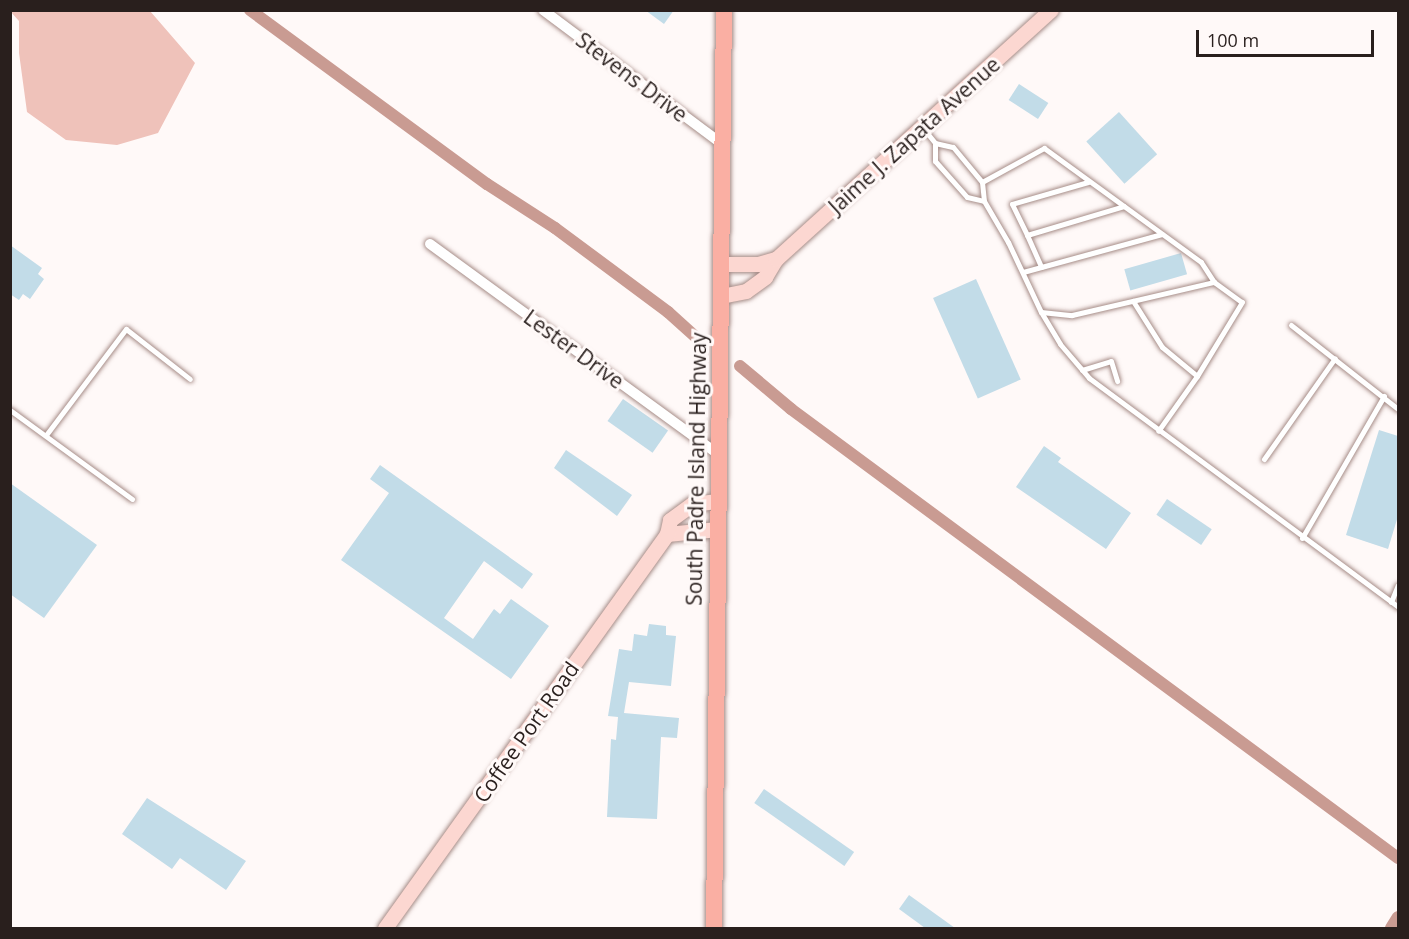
<!DOCTYPE html>
<html>
<head>
<meta charset="utf-8">
<style>
	body { margin:0 }
	#map { position:relative; width:1409px; height:939px; overflow:hidden; background:#fff9f8; font-family:"Open Sans",sans-serif }
	div>[style] { position:absolute }
	[style*='--x'] { left:calc(var(--x)*1px); top:calc(var(--y)*1px); width:calc(var(--w)*1px); rotate:calc(var(--a)*1deg) }
	.green>* { inset:0; background:#efc2ba }
	.canal>* { height:12px; margin:-6px; padding:0 6px; transform-origin:6px; border-radius:6px; background:#c99b92 }
	.building>* { inset:0; background:#c2dce8; transform-origin:0 0 }
	.roads { filter:drop-shadow(0 0 2px #a78d88) drop-shadow(0 0 2px #a78d88) }
	.lane>* { height:5px; margin:-2.5px; padding:0 2.5px; transform-origin:2.5px; border-radius:2.5px; background:#fff }
	.street>* { height:10px; margin:-5px; padding:0 5px; transform-origin:5px; border-radius:5px; background:#fff }
	.secondary>* { height:15px; margin:-7.5px; padding:0 7.5px; transform-origin:7.5px; border-radius:7.5px; background:#fcd7d1 }
	.primary>* { height:16px; margin:-8px; padding:0 8px; transform-origin:8px; border-radius:8px; background:#faafa3 }
	span { translate:-50% -50%; white-space:nowrap; text-align:center; line-height:1.15; -webkit-text-stroke:6px #fff9f8; paint-order:stroke }
	.street-label { font-size:21px; color:#291f1d }
	.frame { position:absolute; inset:0; border:12px solid #291f1d; pointer-events:none }
	.scale { position:absolute; left:1196px; top:30px; width:178px; height:27px; box-sizing:border-box; border:3px solid #291f1d; border-top:0; padding-left:8px; font-size:18px; line-height:21px; white-space:nowrap; color:#291f1d; -webkit-text-stroke:4px #fff9f8; paint-order:stroke }
</style>
</head>
<body>
<div id="map">
	<div class="green">
		<div style="clip-path:polygon(10px 11px,150px 11px,195px 63px,158px 133px,117px 145px,66px 140px,27px 112px,19px 53px,19px 21px)"></div>
	</div>
	<div class="canal">
		<div style="--x:250;--y:10;--w:294;--a:36.3"></div>
		<div style="--x:487;--y:184;--w:81;--a:32.9"></div>
		<div style="--x:555;--y:228;--w:141;--a:36.6"></div>
		<div style="--x:668;--y:312;--w:42;--a:42.1"></div>
		<div style="--x:740;--y:366;--w:67;--a:40.1"></div>
		<div style="--x:791;--y:409;--w:755;--a:36.49"></div>
		<div style="--x:1391;--y:928;--w:13;--a:-58"></div>
	</div>
	<div class="building">
		<div style="clip-path:polygon(645px 10px,674px 10px,664px 24px)"></div>
		<div style="left:1019px;top:84px;width:35px;height:19px;rotate:33deg"></div>
		<div style="left:1119px;top:112px;width:57px;height:44px;rotate:48deg"></div>
		<div style="clip-path:polygon(10px 245px,42px 268px,38px 274px,44px 279px,30px 299px,23px 294px,19px 300px,10px 294px)"></div>
		<div style="left:1181px;top:253px;width:22px;height:59px;rotate:74deg"></div>
		<div style="left:976px;top:279px;width:110px;height:47px;rotate:66deg"></div>
		<div style="left:623px;top:399px;width:55px;height:27px;rotate:35deg"></div>
		<div style="clip-path:polygon(1379px 430px,1398px 436px,1398px 516px,1388px 549px,1346px 535px)"></div>
		<div style="clip-path:polygon(1044px 446px,1061px 458px,1058px 462px,1131px 513px,1106px 549px,1016px 487px)"></div>
		<div style="clip-path:polygon(566px 450px,632px 495px,617px 516px,554px 468px)"></div>
		<div style="clip-path:polygon(380px 465px,533px 574px,522px 589px,484px 561px,444px 618px,473px 639px,494px 609px,500px 614px,511px 599px,549px 626px,511px 679px,341px 560px,389px 493px,370px 479px)"></div>
		<div style="clip-path:polygon(10px 483px,97px 545px,44px 618px,10px 594px)"></div>
		<div style="left:1167px;top:499px;width:54px;height:19px;rotate:34deg"></div>
		<div style="clip-path:polygon(649px 624px,666px 626px,666px 635px,676px 636px,671px 686px,629px 682px,624px 713px,679px 718px,677px 738px,661px 737px,657px 819px,607px 817px,611px 739px,616px 740px,618px 717px,608px 716px,619px 649px,632px 651px,634px 634px,647px 636px)"></div>
		<div style="left:764px;top:789px;width:110px;height:17px;rotate:35deg"></div>
		<div style="clip-path:polygon(147px 798px,246px 861px,226px 890px,180px 858px,172px 869px,122px 834px)"></div>
		<div style="clip-path:polygon(909px 895px,955px 928px,925px 928px,899px 909px)"></div>
	</div>
	<div class="roads">
		<div class="lane">
			<div style="--x:923;--y:128;--w:19;--a:51"></div>
			<div style="--x:935;--y:143;--w:18;--a:13"></div>
			<div style="--x:953;--y:147;--w:45;--a:50.4"></div>
			<div style="--x:982;--y:182;--w:19;--a:84"></div>
			<div style="--x:984;--y:201;--w:48;--a:59.7"></div>
			<div style="--x:1008;--y:242;--w:77;--a:64.8"></div>
			<div style="--x:1041;--y:312;--w:31;--a:6"></div>
			<div style="--x:1072;--y:315;--w:146;--a:-13.1"></div>
			<div style="--x:1214;--y:282;--w:34;--a:36"></div>
			<div style="--x:1242;--y:302;--w:87;--a:121.3"></div>
			<div style="--x:1197;--y:376;--w:67;--a:125.3"></div>
			<div style="--x:935;--y:143;--w:18;--a:90"></div>
			<div style="--x:935;--y:161;--w:48;--a:48.4"></div>
			<div style="--x:967;--y:197;--w:17;--a:13"></div>
			<div style="--x:982;--y:182;--w:71;--a:-28.7"></div>
			<div style="--x:1044;--y:148;--w:194;--a:36"></div>
			<div style="--x:1201;--y:262;--w:24;--a:57"></div>
			<div style="--x:1088;--y:182;--w:79;--a:163.9"></div>
			<div style="--x:1012;--y:204;--w:34;--a:64"></div>
			<div style="--x:1027;--y:235;--w:101;--a:-16.6"></div>
			<div style="--x:1027;--y:235;--w:35;--a:66"></div>
			<div style="--x:1023;--y:272;--w:144;--a:-15.3"></div>
			<div style="--x:1133;--y:301;--w:54;--a:57.8"></div>
			<div style="--x:1162;--y:347;--w:45;--a:39.6"></div>
			<div style="--x:1041;--y:312;--w:37;--a:59"></div>
			<div style="--x:1060;--y:344;--w:45;--a:49.5"></div>
			<div style="--x:1089;--y:378;--w:385;--a:36.5"></div>
			<div style="--x:1291;--y:325;--w:136;--a:38.1"></div>
			<div style="--x:1082;--y:370;--w:30;--a:-17"></div>
			<div style="--x:1111;--y:361;--w:21;--a:73"></div>
			<div style="--x:10;--y:410;--w:151;--a:36.1"></div>
			<div style="--x:46;--y:435;--w:133;--a:-53"></div>
			<div style="--x:126;--y:329;--w:81;--a:38"></div>
			<div style="--x:1264;--y:459;--w:123;--a:-54.9"></div>
			<div style="--x:1302;--y:538;--w:164;--a:-60"></div>
			<div style="--x:1391;--y:602;--w:18;--a:-68"></div>
		</div>
		<div class="street">
			<div style="--x:543;--y:10;--w:224;--a:36.8"></div>
			<div style="--x:430;--y:244;--w:358;--a:36.1"></div>
		</div>
		<div class="secondary">
			<div style="--x:721;--y:264;--w:37;--a:0"></div>
			<div style="--x:758;--y:264;--w:19;--a:-16"></div>
			<div style="--x:721;--y:296;--w:25;--a:-11"></div>
			<div style="--x:746;--y:291;--w:24;--a:-36"></div>
			<div style="--x:765;--y:277;--w:21;--a:-59"></div>
			<div style="--x:776;--y:259;--w:371;--a:-42.2"></div>
			<div style="--x:667;--y:534;--w:51;--a:-5.6"></div>
			<div style="--x:385;--y:928;--w:485;--a:-54.4"></div>
			<div style="--x:667;--y:534;--w:14;--a:-78"></div>
			<div style="--x:670;--y:520;--w:27;--a:-36"></div>
			<div style="--x:692;--y:504;--w:26;--a:-7"></div>
		</div>
		<div class="primary">
			<div style="--x:714;--y:928;--w:918;--a:-89.38"></div>
		</div>
	</div>
	<div class="street-label">
		<span style="left:632px;top:77px;rotate:37deg">Stevens Drive</span>
		<span style="left:914px;top:135px;rotate:-42deg">Jaime J. Zapata Avenue</span>
		<span style="left:574px;top:349px;rotate:36deg">Lester Drive</span>
		<span style="left:696px;top:469px;rotate:-89deg">South Padre Island Highway</span>
		<span style="left:526px;top:732px;rotate:-55deg">Coffee Port Road</span>
	</div>
	<div class="frame"></div>
	<div class="scale">100 m</div>
</div>
</body>
</html>
